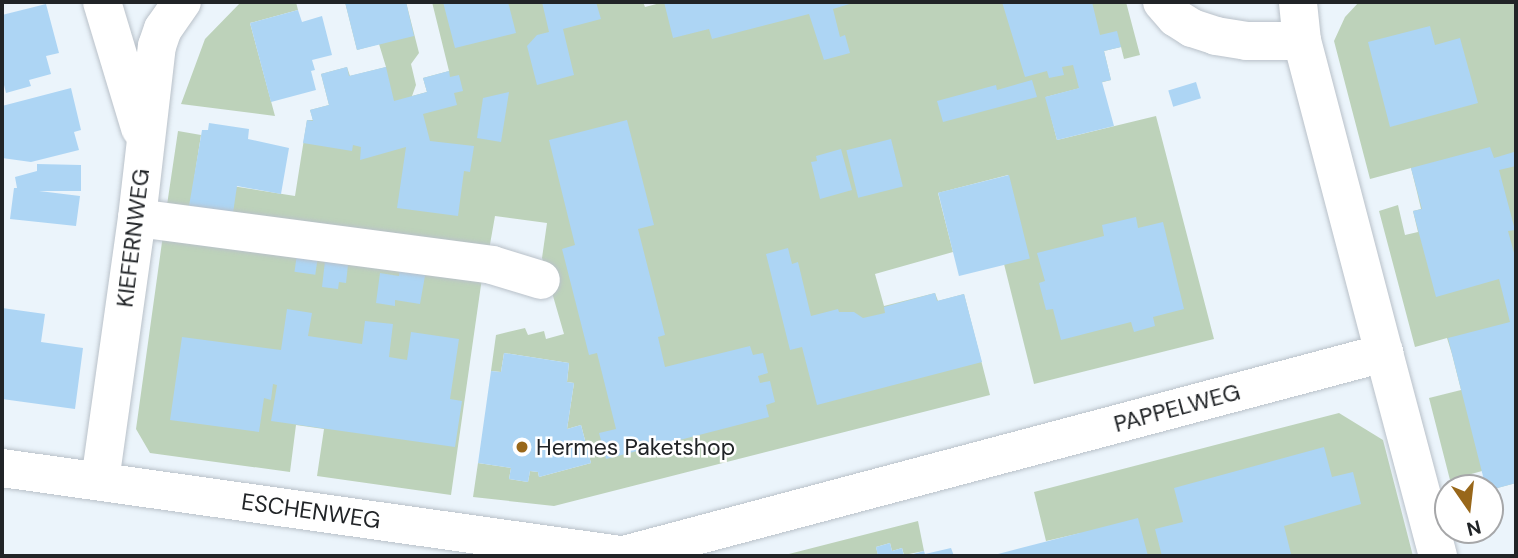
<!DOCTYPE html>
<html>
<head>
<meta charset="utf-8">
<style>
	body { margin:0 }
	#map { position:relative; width:1518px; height:558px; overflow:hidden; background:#ebf4fb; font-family:"DM Sans",sans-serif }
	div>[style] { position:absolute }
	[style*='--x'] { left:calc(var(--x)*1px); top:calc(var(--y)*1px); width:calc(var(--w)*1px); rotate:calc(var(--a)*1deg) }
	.green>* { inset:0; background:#bdd2ba }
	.building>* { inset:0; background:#add5f4; transform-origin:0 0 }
	.roads { filter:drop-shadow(0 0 2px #b9c1c9) drop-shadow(0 0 2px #b9c1c9) }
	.minor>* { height:38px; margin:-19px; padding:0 19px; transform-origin:19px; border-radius:19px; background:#fff }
	.dots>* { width:19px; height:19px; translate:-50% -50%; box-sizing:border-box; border:4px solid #fff; border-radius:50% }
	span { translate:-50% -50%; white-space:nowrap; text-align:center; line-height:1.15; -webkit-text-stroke:5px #fff; paint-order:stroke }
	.street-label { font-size:23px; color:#212427 }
	.poi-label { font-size:23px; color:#212427 }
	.left { translate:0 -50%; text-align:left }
	.frame { position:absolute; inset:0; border:4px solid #212427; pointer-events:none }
	.north { position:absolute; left:1434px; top:474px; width:70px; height:70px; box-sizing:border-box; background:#fff; border:2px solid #a6a7a9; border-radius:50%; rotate:166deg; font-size:19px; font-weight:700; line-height:28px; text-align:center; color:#212427 }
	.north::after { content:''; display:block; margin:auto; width:24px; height:32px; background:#98671a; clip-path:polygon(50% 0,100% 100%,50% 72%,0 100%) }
</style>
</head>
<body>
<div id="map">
	<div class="green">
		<div style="clip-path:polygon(241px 2px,296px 2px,298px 10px,250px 23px,275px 116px,181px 104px,205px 39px)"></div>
		<div style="clip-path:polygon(345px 2px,406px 2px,419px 53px,411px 64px,416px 85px,412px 96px,427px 92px,423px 78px,449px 71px,432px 2px,643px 2px,645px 7px,664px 2px,1126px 2px,1140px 55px,1124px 59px,1121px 47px,1104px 51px,1111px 80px,1046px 97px,1057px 140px,1156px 116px,1214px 339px,1034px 384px,1004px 264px,1008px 175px,938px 193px,953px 252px,875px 274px,884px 306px,935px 293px,938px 301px,964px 294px,990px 395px,554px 506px,473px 497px,478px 463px,511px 468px,509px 479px,528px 482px,530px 471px,538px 472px,539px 477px,591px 463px,581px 425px,567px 429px,574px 383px,567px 382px,569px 363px,504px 353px,501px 372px,491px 371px,496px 335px,525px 328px,528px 335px,544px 331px,546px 339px,564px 334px,542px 258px,547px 223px,495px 216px,489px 250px,167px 205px,178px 131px,201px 135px,194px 180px,295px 196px,307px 120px,313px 120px,310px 110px,329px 105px,321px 74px,347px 67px,350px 76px,386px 67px,379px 44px,357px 50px)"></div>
		<div style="clip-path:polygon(1359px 2px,1516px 2px,1516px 483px,1490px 490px,1482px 471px,1450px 480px,1429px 398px,1461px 390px,1452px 354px,1447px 338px,1415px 347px,1379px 211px,1398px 205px,1405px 235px,1418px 232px,1413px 211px,1421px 209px,1417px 192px,1411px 168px,1370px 179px,1334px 41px,1345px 17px)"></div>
		<div style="clip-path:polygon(163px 235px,482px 278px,451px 495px,317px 476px,324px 429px,296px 425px,290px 472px,150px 453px,136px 429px)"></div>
		<div style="clip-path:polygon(1339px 413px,1383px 440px,1413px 556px,1087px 556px,1081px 533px,1046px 541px,1034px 492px)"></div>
		<div style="clip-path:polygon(918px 521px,924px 551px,904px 555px,902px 548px,892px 551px,890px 543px,876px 547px,878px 555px,872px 556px,781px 556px)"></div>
	</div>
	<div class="building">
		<div style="clip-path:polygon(345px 2px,406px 2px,414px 36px,357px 50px)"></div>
		<div style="clip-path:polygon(443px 2px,508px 2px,516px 33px,455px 48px)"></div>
		<div style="clip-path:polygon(542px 2px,596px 2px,601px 19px,563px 29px,574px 75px,537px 85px,527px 46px,537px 35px,549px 32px)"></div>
		<div style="clip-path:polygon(664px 2px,856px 2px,833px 9px,840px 37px,845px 35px,850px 53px,824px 60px,809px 14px,712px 39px,709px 29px,673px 38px)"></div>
		<div style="clip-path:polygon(1002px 2px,1092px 2px,1100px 35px,1117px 31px,1121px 47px,1104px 51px,1111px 80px,1102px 82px,1114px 126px,1057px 140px,1045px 97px,1079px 88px,1073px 65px,1062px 67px,1064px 75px,1049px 78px,1047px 71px,1025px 77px)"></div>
		<div style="clip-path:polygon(46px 4px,59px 53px,46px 56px,51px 74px,29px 80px,31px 86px,6px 93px,2px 77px,2px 15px)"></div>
		<div style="clip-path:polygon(298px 10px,302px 22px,322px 16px,332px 55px,312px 60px,315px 70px,311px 71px,316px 90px,271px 102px,250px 23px)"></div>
		<div style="clip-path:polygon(1430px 26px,1435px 45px,1460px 38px,1478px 103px,1390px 127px,1368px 42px)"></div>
		<div style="clip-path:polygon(347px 67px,349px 76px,386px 67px,394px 101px,427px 92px,423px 78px,449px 71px,450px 77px,459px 75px,463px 91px,454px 93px,457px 105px,423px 114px,430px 141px,474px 146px,470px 172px,464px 171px,458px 216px,397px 208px,406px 147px,360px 160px,361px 147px,353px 145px,352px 151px,303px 143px,307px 120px,313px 121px,310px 110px,329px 105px,321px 74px)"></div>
		<div style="clip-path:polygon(1032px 80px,1037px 97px,943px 122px,937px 101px,996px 85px,997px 90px)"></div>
		<div style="left:1196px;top:82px;width:17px;height:29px;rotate:73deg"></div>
		<div style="clip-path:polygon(71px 88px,81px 130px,74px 132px,79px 150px,31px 162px,2px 158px,2px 106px)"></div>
		<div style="clip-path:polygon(509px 92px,501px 142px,477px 138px,483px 98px)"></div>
		<div style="clip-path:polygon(627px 120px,654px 225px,638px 229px,665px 335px,658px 337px,665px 367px,750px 346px,753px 355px,763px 353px,768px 373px,758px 376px,760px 383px,770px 381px,775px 402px,766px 405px,769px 417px,606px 459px,599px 433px,616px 429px,597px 353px,589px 355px,562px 249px,575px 245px,549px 140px)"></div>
		<div style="clip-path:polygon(209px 123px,249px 129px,248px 139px,289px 148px,281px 194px,237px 186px,233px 213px,189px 206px,202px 130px,208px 130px)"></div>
		<div style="left:891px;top:139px;width:49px;height:46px;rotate:76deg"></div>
		<div style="clip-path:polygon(1490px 147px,1494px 158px,1514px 152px,1516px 159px,1516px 166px,1499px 170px,1515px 230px,1508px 231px,1516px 260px,1516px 483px,1490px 490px,1486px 488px,1448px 338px,1510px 322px,1499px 279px,1436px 297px,1413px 211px,1422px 209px,1411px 168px)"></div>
		<div style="clip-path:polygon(841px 149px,852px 190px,820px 199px,811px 162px,817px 161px,816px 156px)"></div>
		<div style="clip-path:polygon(37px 164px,81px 165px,81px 191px,39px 191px,80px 196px,76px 226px,10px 219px,14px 188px,17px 188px,15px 177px,37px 171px)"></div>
		<div style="left:1009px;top:175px;width:86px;height:73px;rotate:76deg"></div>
		<div style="clip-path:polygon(1136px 217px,1138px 228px,1163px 222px,1184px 309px,1153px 317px,1155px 326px,1134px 332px,1131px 322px,1061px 340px,1053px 309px,1046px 310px,1039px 283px,1045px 281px,1037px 253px,1104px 236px,1102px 225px)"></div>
		<div style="clip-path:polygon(788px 248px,792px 264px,798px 262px,811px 316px,838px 309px,839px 312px,854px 312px,863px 318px,885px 313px,884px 307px,935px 293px,937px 301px,964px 294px,982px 362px,817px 405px,802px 347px,790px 350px,766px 254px)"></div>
		<div style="left:297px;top:254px;width:21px;height:18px;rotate:8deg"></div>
		<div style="clip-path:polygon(325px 261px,348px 265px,346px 283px,339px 282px,338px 289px,322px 287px)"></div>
		<div style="clip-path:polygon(400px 266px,426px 270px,420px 304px,395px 300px,395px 306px,376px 303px,380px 273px,399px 276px)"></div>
		<div style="clip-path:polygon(2px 308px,45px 314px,41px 342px,83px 348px,75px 409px,2px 399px)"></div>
		<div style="clip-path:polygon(287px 309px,312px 313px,308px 336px,362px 344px,365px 321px,393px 324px,389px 357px,407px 360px,411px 332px,459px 339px,450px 399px,462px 401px,455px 447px,271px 421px,277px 385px,273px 384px,271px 400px,264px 398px,259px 432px,170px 420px,182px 337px,281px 350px)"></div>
		<div style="clip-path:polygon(504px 353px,569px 363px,567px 382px,574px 383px,567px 429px,581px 425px,591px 463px,539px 477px,538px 472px,530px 471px,528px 482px,509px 479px,511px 468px,478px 463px,491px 371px,501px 372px)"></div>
		<div style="clip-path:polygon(1324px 447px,1332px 477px,1353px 472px,1361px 504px,1284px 526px,1291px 554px,1280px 556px,1162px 556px,1155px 529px,1183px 522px,1174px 488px)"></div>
		<div style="clip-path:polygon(1138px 518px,1148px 556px,999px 556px,998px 554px)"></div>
		<div style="clip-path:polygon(890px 543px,892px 551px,902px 548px,904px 556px,878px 556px,876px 547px)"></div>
		<div style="clip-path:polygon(951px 548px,954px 556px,906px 556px,924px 551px,925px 554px)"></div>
	</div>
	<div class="roads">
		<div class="minor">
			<div style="--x:102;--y:2;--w:132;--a:73.2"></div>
			<div style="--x:1162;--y:2;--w:21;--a:49"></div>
			<div style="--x:1176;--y:18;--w:19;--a:32"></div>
			<div style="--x:1192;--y:28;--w:25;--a:18"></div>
			<div style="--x:1216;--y:36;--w:30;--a:9"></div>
			<div style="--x:1246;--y:41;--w:56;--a:0"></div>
			<div style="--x:137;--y:218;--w:358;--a:7.5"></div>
			<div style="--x:492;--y:265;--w:51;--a:17"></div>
			<div style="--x:1384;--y:353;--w:210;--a:75.1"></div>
			<div style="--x:2;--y:468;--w:624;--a:8.01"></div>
			<div style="--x:100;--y:481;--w:266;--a:-82"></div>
			<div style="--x:137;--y:218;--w:173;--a:-83.4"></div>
			<div style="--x:157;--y:46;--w:18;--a:-71"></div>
			<div style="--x:163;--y:29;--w:33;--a:-55"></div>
			<div style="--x:620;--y:556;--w:791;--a:-14.88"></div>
			<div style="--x:1384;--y:353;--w:323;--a:-104.7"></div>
			<div style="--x:1302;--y:41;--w:39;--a:-96"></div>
		</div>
	</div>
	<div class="dots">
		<div style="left:522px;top:447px;background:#98671a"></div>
	</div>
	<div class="street-label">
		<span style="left:133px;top:238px;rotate:-83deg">KIEFERNWEG</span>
		<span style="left:1177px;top:408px;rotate:-15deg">PAPPELWEG</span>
		<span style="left:311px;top:511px;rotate:8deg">ESCHENWEG</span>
	</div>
	<div class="poi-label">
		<span class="left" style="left:536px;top:447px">Hermes Paketshop</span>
	</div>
	<div class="frame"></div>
	<div class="north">N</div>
</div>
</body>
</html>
